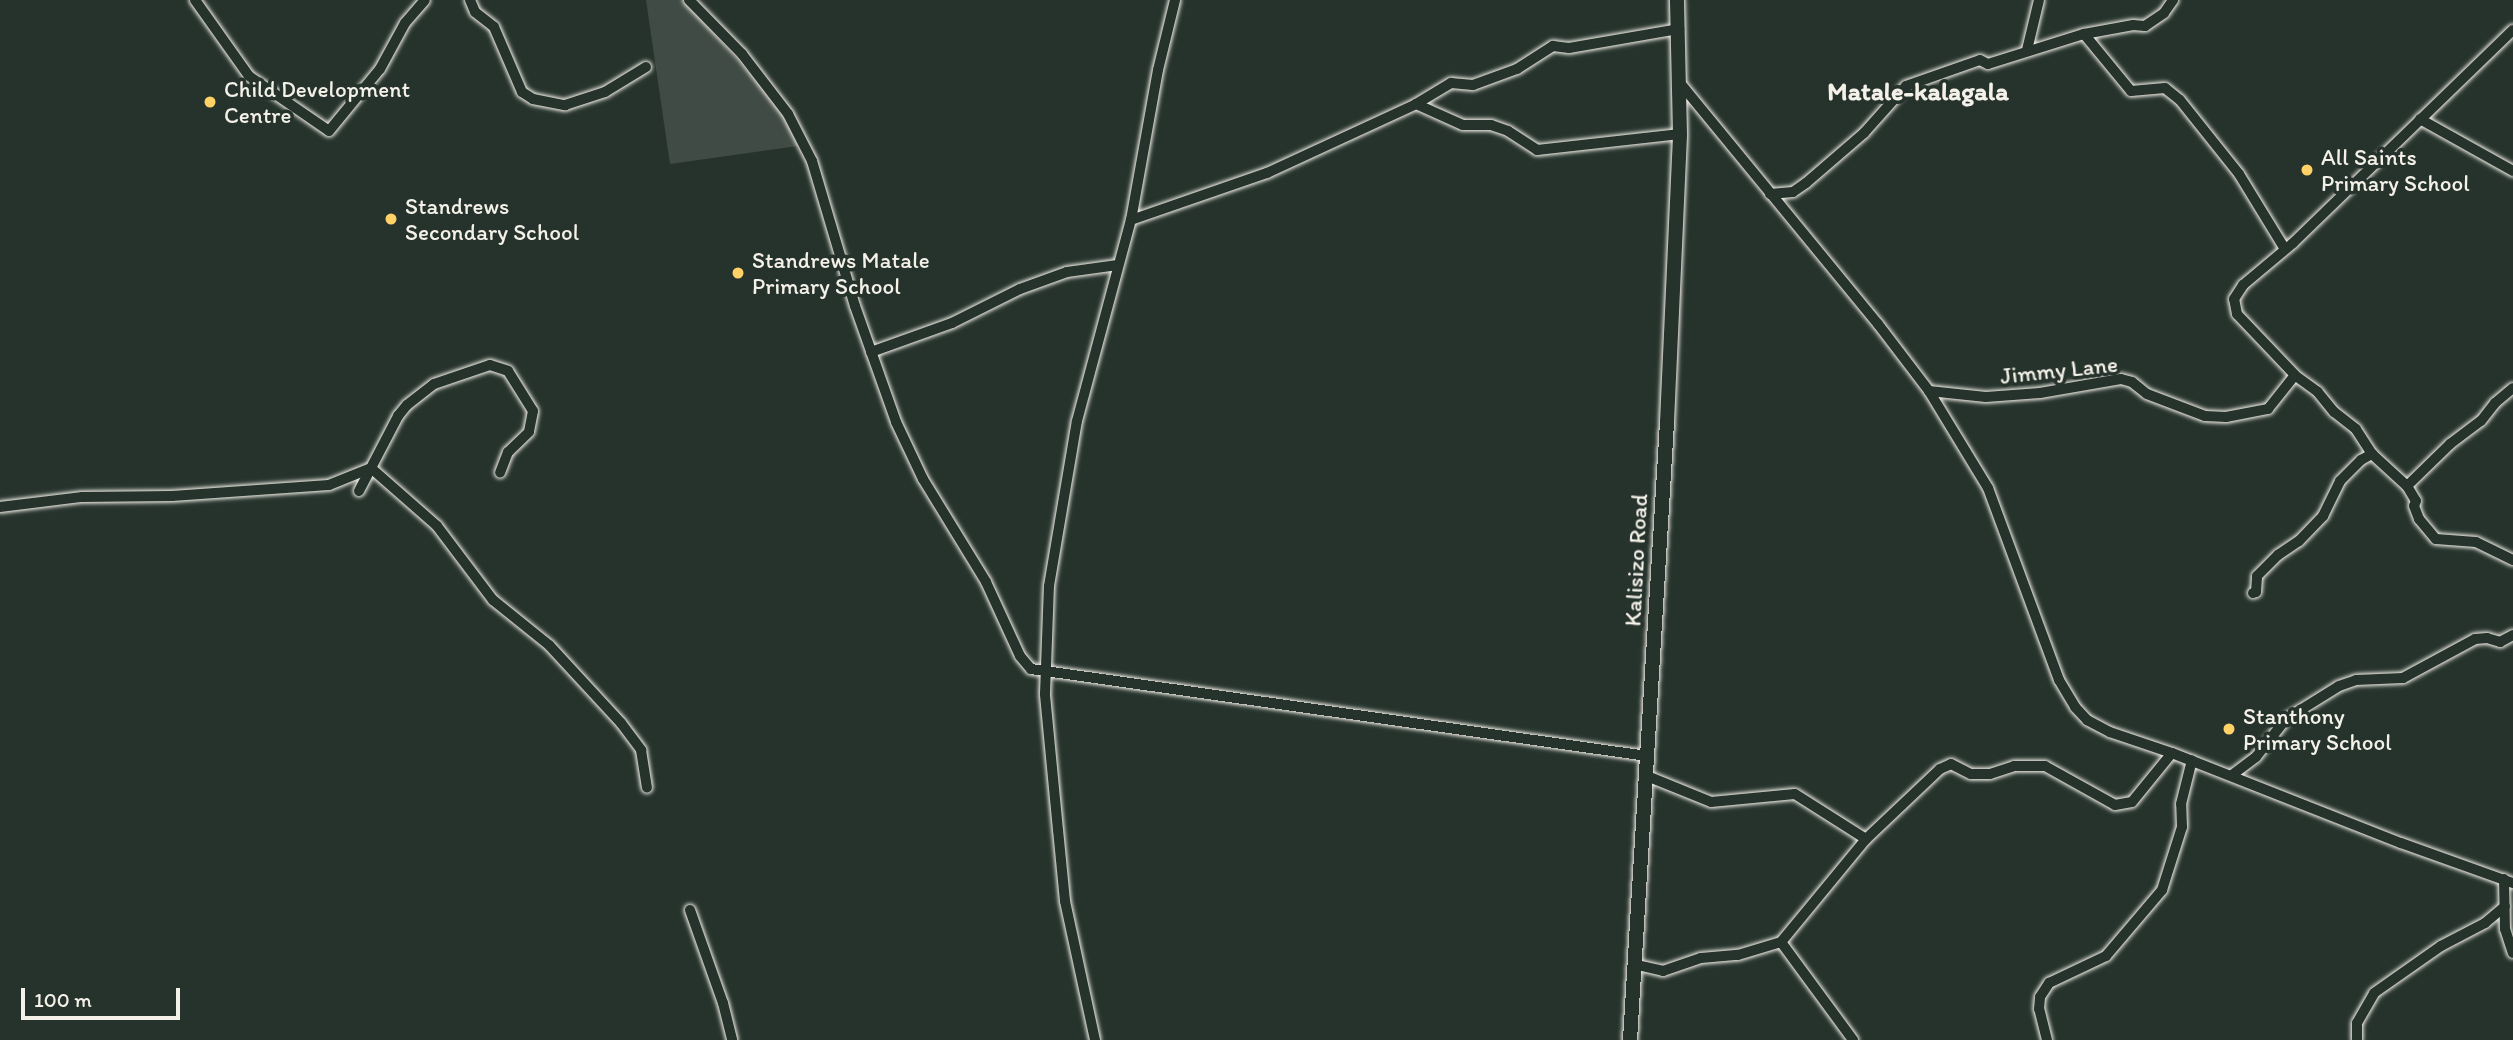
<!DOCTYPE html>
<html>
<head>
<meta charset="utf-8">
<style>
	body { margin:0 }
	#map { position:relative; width:2513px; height:1040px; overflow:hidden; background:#26332d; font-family:Itim,sans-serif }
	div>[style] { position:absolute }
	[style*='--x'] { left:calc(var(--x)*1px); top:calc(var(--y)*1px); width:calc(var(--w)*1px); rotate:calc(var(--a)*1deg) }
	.green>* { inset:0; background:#414b45 }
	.roads { filter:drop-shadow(0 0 2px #f4f1e8) drop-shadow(0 0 2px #f4f1e8) }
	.street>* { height:10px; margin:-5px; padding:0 5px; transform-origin:5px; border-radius:5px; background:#26332d }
	.secondary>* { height:14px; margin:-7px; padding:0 7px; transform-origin:7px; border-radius:7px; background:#26332d }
	.dots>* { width:19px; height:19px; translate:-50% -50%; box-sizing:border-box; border:4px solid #26332d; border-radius:50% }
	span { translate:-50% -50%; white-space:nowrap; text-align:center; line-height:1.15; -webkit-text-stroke:7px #26332d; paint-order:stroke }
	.poi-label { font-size:23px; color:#f4f1e8 }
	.left { translate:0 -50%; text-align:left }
	.street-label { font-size:23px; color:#f4f1e8 }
	.quarter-label { font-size:26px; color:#f4f1e8; font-weight:700 }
	.scale { position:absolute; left:21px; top:988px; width:159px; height:32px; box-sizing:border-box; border:4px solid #f4f1e8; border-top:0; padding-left:9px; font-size:21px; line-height:24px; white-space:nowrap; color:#f4f1e8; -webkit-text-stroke:5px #26332d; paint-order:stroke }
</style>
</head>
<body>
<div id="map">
	<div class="green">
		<div style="clip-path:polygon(646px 0,684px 0,763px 89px,786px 119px,798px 146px,670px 164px)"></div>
	</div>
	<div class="roads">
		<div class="street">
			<div style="--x:195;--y:0;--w:93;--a:54.6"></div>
			<div style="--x:249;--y:76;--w:97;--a:34.5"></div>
			<div style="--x:329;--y:131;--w:80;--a:-50.6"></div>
			<div style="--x:380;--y:69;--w:52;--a:-61.5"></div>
			<div style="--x:405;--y:23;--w:30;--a:-49"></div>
			<div style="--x:470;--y:0;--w:13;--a:67"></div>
			<div style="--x:475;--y:12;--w:24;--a:38"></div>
			<div style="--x:494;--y:27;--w:71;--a:66.7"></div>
			<div style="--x:522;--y:92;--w:13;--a:32"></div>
			<div style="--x:533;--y:99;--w:33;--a:11"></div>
			<div style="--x:565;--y:105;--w:42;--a:-18"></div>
			<div style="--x:605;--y:92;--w:48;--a:-31.4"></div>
			<div style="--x:689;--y:0;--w:76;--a:45.5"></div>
			<div style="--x:742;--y:54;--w:76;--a:52.5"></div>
			<div style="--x:788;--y:114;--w:53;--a:62.9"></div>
			<div style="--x:812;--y:161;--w:151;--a:73.5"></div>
			<div style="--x:855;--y:306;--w:123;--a:70.5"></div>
			<div style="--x:896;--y:422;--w:63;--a:64.7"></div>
			<div style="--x:923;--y:479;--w:121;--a:58.5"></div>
			<div style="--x:986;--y:582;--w:81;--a:65.3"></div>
			<div style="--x:1020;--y:656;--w:17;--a:50"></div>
			<div style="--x:1031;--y:669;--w:622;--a:8.04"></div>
			<div style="--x:2084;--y:34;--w:74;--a:50.5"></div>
			<div style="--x:2131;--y:91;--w:34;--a:-5"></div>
			<div style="--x:2165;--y:88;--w:19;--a:39"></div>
			<div style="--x:2180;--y:100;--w:95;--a:51.4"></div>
			<div style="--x:2239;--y:174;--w:88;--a:58.5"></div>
			<div style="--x:2027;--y:50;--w:51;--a:-76.5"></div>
			<div style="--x:1680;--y:83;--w:312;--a:50.6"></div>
			<div style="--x:1878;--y:324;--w:84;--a:52.7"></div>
			<div style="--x:1929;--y:391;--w:114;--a:58.7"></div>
			<div style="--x:1988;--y:488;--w:205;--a:69.7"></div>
			<div style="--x:2059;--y:680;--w:31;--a:59"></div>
			<div style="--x:2075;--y:707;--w:18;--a:47"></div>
			<div style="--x:2087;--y:720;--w:26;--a:28"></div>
			<div style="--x:2110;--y:732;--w:65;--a:18.7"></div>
			<div style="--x:2172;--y:753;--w:246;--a:21.5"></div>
			<div style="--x:2401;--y:843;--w:119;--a:19.7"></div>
			<div style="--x:1416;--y:104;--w:41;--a:-31"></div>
			<div style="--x:1451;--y:83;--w:22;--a:5"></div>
			<div style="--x:1473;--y:85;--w:47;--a:-20"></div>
			<div style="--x:1517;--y:69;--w:43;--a:-32.6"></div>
			<div style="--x:1553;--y:46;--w:16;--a:7"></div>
			<div style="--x:1569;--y:48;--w:112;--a:-9.8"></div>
			<div style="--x:2420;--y:119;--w:107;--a:29.2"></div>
			<div style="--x:1770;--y:194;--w:23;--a:-5"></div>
			<div style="--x:1793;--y:192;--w:16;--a:-35"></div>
			<div style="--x:1806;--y:183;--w:77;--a:-40.8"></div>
			<div style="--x:1864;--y:133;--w:63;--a:-48.2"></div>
			<div style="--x:1906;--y:86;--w:78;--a:-19.4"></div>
			<div style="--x:1980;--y:60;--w:9;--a:27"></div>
			<div style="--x:1988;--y:64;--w:101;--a:-17.4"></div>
			<div style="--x:2084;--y:34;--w:50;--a:-10.4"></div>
			<div style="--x:2133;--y:25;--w:12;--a:5"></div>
			<div style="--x:2145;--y:26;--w:23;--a:-34"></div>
			<div style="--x:2164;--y:13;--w:16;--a:-55"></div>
			<div style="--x:1131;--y:220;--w:144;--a:-19.1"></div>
			<div style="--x:1267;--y:173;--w:164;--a:-24.8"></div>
			<div style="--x:1416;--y:104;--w:51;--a:24.1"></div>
			<div style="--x:1463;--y:125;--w:28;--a:0"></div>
			<div style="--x:1491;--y:125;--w:18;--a:19"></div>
			<div style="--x:1508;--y:131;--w:35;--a:33"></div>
			<div style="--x:1537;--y:150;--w:144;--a:-6.4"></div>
			<div style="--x:871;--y:352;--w:86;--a:-19.7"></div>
			<div style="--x:952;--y:323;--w:76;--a:-26.6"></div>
			<div style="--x:1020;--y:289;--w:50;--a:-19.9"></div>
			<div style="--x:1067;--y:272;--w:51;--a:-7.8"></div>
			<div style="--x:1929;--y:391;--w:57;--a:6"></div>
			<div style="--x:1986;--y:397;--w:54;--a:-4.2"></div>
			<div style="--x:2040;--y:393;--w:82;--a:-9.8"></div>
			<div style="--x:2121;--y:379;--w:11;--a:15"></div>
			<div style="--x:2132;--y:382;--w:19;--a:39"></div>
			<div style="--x:2147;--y:394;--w:62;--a:20.8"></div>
			<div style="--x:2205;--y:416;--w:21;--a:3"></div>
			<div style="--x:2226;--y:417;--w:43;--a:-10.8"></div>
			<div style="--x:2268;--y:409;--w:43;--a:-51.5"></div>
			<div style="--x:2372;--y:454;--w:30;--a:-123"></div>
			<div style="--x:2356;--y:429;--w:28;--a:-142"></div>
			<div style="--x:2334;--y:412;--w:26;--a:-129"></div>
			<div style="--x:2318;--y:392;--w:29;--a:-144"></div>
			<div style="--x:2295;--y:375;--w:84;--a:-133.6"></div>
			<div style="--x:2237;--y:314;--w:15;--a:-101"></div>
			<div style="--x:2234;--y:299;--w:17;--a:-57"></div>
			<div style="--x:2243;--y:285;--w:65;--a:-40"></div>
			<div style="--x:2293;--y:243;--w:306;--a:-44.1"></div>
			<div style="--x:2407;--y:486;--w:17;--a:59"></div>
			<div style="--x:2416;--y:501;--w:5;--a:112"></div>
			<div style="--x:2414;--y:506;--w:14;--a:69"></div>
			<div style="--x:2419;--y:519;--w:26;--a:50"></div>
			<div style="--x:2436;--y:539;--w:40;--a:4.3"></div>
			<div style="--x:2476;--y:542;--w:41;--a:25.9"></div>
			<div style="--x:359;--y:491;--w:85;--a:-62.5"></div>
			<div style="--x:398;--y:416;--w:14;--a:-51"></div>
			<div style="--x:407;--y:405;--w:34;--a:-38"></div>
			<div style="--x:434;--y:384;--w:59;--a:-18.7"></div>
			<div style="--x:490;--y:365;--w:19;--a:18"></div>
			<div style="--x:508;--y:371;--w:47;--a:58"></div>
			<div style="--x:533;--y:411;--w:21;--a:101"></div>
			<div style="--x:529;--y:432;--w:29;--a:136"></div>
			<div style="--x:508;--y:452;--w:22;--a:111"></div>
			<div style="--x:0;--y:507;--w:83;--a:-7"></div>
			<div style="--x:82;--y:497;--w:90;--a:-0.6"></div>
			<div style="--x:172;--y:496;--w:157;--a:-4"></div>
			<div style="--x:329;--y:485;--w:45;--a:-22"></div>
			<div style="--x:371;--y:468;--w:88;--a:41.3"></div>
			<div style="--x:437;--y:526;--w:93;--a:52.9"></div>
			<div style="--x:493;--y:600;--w:72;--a:38.8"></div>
			<div style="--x:549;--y:645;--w:106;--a:47.3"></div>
			<div style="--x:621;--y:723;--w:34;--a:53"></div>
			<div style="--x:641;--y:750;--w:38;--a:81"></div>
			<div style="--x:2253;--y:593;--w:3;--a:-18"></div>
			<div style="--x:2256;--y:592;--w:16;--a:-86"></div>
			<div style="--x:2257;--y:576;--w:30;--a:-45"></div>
			<div style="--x:2278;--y:555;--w:25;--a:-34"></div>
			<div style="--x:2299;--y:541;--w:35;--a:-46"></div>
			<div style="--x:2323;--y:516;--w:39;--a:-64"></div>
			<div style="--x:2340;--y:481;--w:30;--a:-45"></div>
			<div style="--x:2361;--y:460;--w:13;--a:-29"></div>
			<div style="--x:2372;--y:454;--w:47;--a:42.4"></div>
			<div style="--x:2407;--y:486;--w:60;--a:-44.3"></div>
			<div style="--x:2450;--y:444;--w:39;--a:-37"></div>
			<div style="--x:2481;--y:421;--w:23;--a:-52"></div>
			<div style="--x:2495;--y:403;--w:23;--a:-40"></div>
			<div style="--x:2232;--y:775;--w:30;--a:-37"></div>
			<div style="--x:2256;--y:757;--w:48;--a:-51.7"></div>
			<div style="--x:2286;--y:719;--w:62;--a:-31.9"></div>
			<div style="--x:2339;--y:686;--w:18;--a:-19"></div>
			<div style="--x:2356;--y:680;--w:47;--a:-2.4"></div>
			<div style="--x:2403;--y:678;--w:82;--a:-28.4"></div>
			<div style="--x:2475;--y:639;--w:12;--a:-5"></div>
			<div style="--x:2487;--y:638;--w:14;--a:17"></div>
			<div style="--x:2500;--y:642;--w:15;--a:-28"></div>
			<div style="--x:1647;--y:776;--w:69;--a:22.1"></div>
			<div style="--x:1711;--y:802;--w:84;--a:-5.4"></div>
			<div style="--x:1795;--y:794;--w:84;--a:32.4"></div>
			<div style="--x:1866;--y:839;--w:134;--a:129.5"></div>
			<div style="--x:1866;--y:839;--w:102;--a:-43.4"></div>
			<div style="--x:1940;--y:769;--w:12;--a:-24"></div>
			<div style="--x:1951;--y:764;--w:22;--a:27"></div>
			<div style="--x:1971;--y:774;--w:19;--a:0"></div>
			<div style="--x:1990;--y:774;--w:25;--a:-18"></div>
			<div style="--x:2014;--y:766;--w:31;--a:0"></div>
			<div style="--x:2045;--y:766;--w:80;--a:29.1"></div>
			<div style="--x:2115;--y:805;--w:17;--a:-10"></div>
			<div style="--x:2132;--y:802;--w:63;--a:-50.8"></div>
			<div style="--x:2504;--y:879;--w:50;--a:88.9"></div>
			<div style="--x:2505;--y:929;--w:25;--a:72"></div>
			<div style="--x:690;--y:910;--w:99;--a:70.5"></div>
			<div style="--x:723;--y:1003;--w:38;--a:76"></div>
			<div style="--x:1633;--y:964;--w:31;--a:13"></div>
			<div style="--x:1663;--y:971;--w:40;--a:-18.9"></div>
			<div style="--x:1701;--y:958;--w:37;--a:-5"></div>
			<div style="--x:1738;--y:955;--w:45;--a:-16.8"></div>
			<div style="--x:1781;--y:942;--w:122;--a:53.7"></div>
			<div style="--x:1095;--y:1040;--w:142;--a:-102.2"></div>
			<div style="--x:1065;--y:901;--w:71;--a:-95.6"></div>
			<div style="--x:1058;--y:830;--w:137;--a:-95.5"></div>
			<div style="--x:1045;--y:694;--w:108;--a:-87.9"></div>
			<div style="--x:1049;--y:586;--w:167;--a:-80.4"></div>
			<div style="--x:1077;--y:421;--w:208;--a:-75"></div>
			<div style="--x:1131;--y:220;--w:152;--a:-79.8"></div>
			<div style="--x:1158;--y:70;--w:72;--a:-76.3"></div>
			<div style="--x:2047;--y:1040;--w:32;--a:-104"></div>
			<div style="--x:2039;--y:1009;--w:12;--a:-85"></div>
			<div style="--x:2040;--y:997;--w:17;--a:-57"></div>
			<div style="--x:2049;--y:983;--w:63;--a:-25.3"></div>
			<div style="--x:2106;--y:956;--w:87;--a:-49.7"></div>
			<div style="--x:2162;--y:890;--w:66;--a:-72.4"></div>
			<div style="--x:2182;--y:827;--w:23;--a:-92"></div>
			<div style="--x:2181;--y:804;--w:45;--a:-76"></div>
			<div style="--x:2357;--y:1040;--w:17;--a:-90"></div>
			<div style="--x:2357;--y:1023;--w:34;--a:-60"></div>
			<div style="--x:2374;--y:993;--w:82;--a:-35"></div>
			<div style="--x:2441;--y:946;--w:50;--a:-27.6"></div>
			<div style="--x:2485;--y:923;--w:26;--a:-40"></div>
		</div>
		<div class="secondary">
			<div style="--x:1630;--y:1040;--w:619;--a:-86.57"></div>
			<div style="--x:1667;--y:422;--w:288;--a:-87.4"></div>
			<div style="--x:1680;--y:134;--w:134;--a:-91.3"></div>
		</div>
	</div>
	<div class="dots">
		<div style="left:210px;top:102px;background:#ffd166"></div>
		<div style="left:2307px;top:170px;background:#ffd166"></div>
		<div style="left:391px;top:219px;background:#ffd166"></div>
		<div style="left:738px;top:273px;background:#ffd166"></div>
		<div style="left:2229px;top:729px;background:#ffd166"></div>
	</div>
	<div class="poi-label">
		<span class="left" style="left:224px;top:102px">Child Development<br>Centre</span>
		<span class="left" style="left:2321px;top:170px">All Saints<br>Primary School</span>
		<span class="left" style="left:405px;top:219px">Standrews<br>Secondary School</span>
		<span class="left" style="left:752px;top:273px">Standrews Matale<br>Primary School</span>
		<span class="left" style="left:2243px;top:729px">Stanthony<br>Primary School</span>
	</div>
	<div class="street-label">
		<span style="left:2059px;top:370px;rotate:-6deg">Jimmy Lane</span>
		<span style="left:1636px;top:560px;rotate:-87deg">Kalisizo Road</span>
	</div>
	<div class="quarter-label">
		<span style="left:1918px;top:92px">Matale-kalagala</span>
	</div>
	<div class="scale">100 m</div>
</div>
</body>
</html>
